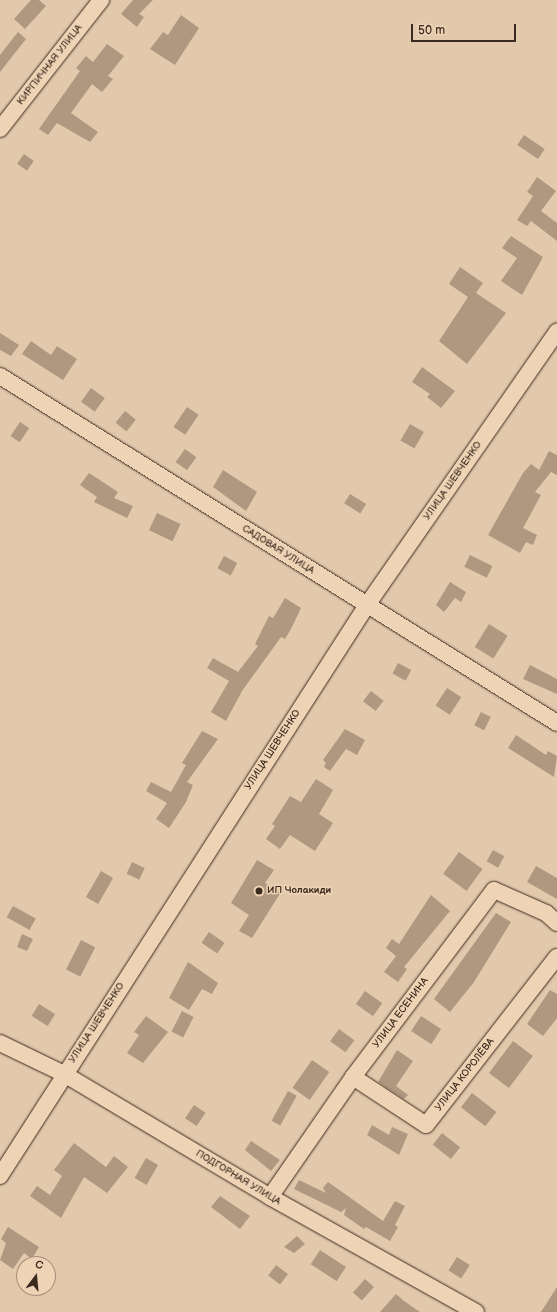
<!DOCTYPE html>
<html>
<head>
<meta charset="utf-8">
<style>
	body { margin:0 }
	#map { position:relative; width:557px; height:1312px; overflow:hidden; background:#e3c9ac; font-family:"Balsamiq Sans",sans-serif }
	div>[style] { position:absolute }
	[style*='--x'] { left:calc(var(--x)*1px); top:calc(var(--y)*1px); width:calc(var(--w)*1px); rotate:calc(var(--a)*1deg) }
	.building>* { inset:0; background:#af9780; transform-origin:0 0 }
	.roads { filter:drop-shadow(0 0 1px #3b2a1e) drop-shadow(0 0 1px #3b2a1e) }
	.minor>* { height:16px; margin:-8px; padding:0 8px; transform-origin:8px; border-radius:8px; background:#eed3b5 }
	.dots>* { width:11px; height:11px; translate:-50% -50%; box-sizing:border-box; border:2px solid #eed3b5; border-radius:50% }
	span { translate:-50% -50%; white-space:nowrap; text-align:center; line-height:1.15; -webkit-text-stroke:3px #eed3b5; paint-order:stroke }
	.street-label { font-size:10px; color:#3b2a1e }
	.poi-label { font-size:10px; color:#3b2a1e; font-weight:700 }
	.left { translate:0 -50%; text-align:left }
	.north { position:absolute; left:16px; top:1256px; width:40px; height:40px; box-sizing:border-box; background:#eed3b5; border:1px solid #a68f79; border-radius:50%; rotate:16deg; font-size:11px; font-weight:700; line-height:16px; text-align:center; color:#3b2a1e }
	.north::after { content:''; display:block; margin:auto; width:14px; height:18px; background:#3b2a1e; clip-path:polygon(50% 0,100% 100%,50% 72%,0 100%) }
	.scale { position:absolute; left:411px; top:24px; width:105px; height:18px; box-sizing:border-box; border:2px solid #3b2a1e; border-top:0; padding-left:5px; font-size:12px; line-height:14px; white-space:nowrap; color:#3b2a1e; -webkit-text-stroke:3px #eed3b5; paint-order:stroke }
</style>
</head>
<body>
<div id="map">
	<div class="building">
		<div style="clip-path:polygon(31px 0,39px 0,46px 6px,25px 29px,14px 19px)"></div>
		<div style="clip-path:polygon(133px 0,153px 0,139px 14px,144px 17px,137px 27px,121px 14px)"></div>
		<div style="clip-path:polygon(181px 15px,199px 28px,175px 65px,150px 49px,163px 32px,168px 35px)"></div>
		<div style="clip-path:polygon(18px 32px,26px 39px,0 72px,0 55px)"></div>
		<div style="clip-path:polygon(107px 44px,124px 56px,108px 76px,113px 79px,102px 92px,92px 84px,71px 113px,98px 132px,90px 142px,57px 123px,48px 135px,39px 129px,80px 71px,76px 68px,86px 56px,93px 62px)"></div>
		<div style="left:524px;top:135px;width:25px;height:12px;rotate:34deg"></div>
		<div style="left:24px;top:154px;width:12px;height:12px;rotate:35deg"></div>
		<div style="clip-path:polygon(537px 177px,556px 191px,541px 211px,557px 223px,557px 241px,531px 221px,527px 226px,517px 220px,533px 196px,527px 192px)"></div>
		<div style="clip-path:polygon(511px 236px,543px 257px,522px 295px,501px 281px,517px 258px,502px 248px)"></div>
		<div style="clip-path:polygon(460px 267px,483px 283px,476px 293px,506px 313px,467px 364px,439px 341px,468px 297px,449px 284px)"></div>
		<div style="clip-path:polygon(0 333px,19px 345px,11px 356px,0 350px)"></div>
		<div style="clip-path:polygon(31px 341px,51px 355px,57px 346px,77px 359px,63px 380px,22px 354px)"></div>
		<div style="clip-path:polygon(422px 367px,455px 391px,441px 408px,427px 397px,430px 394px,412px 382px)"></div>
		<div style="left:91px;top:388px;width:17px;height:17px;rotate:36deg"></div>
		<div style="left:187px;top:407px;width:14px;height:24px;rotate:34deg"></div>
		<div style="left:125px;top:411px;width:14px;height:15px;rotate:39deg"></div>
		<div style="left:20px;top:422px;width:11px;height:17px;rotate:34deg"></div>
		<div style="left:410px;top:424px;width:16px;height:19px;rotate:30deg"></div>
		<div style="left:185px;top:449px;width:14px;height:16px;rotate:36deg"></div>
		<div style="clip-path:polygon(549px 451px,557px 455px,557px 475px,551px 472px,535px 492px,541px 495px,523px 528px,537px 535px,533px 545px,526px 542px,520px 553px,488px 535px,523px 473px,531px 464px,539px 470px)"></div>
		<div style="clip-path:polygon(223px 470px,257px 492px,246px 511px,213px 487px)"></div>
		<div style="clip-path:polygon(89px 473px,118px 492px,114px 498px,133px 506px,127px 518px,94px 502px,97px 497px,80px 485px)"></div>
		<div style="left:350px;top:494px;width:19px;height:11px;rotate:32deg"></div>
		<div style="left:157px;top:513px;width:26px;height:19px;rotate:25deg"></div>
		<div style="left:470px;top:555px;width:25px;height:13px;rotate:26deg"></div>
		<div style="left:224px;top:556px;width:15px;height:14px;rotate:28deg"></div>
		<div style="clip-path:polygon(450px 582px,466px 592px,461px 602px,455px 598px,444px 612px,436px 605px)"></div>
		<div style="clip-path:polygon(285px 598px,301px 608px,291px 629px,285px 639px,281px 637px,242px 691px,226px 721px,211px 712px,229px 681px,207px 668px,213px 658px,238px 672px,258px 646px,255px 644px,269px 616px,273px 618px)"></div>
		<div style="left:489px;top:624px;width:22px;height:27px;rotate:32deg"></div>
		<div style="left:398px;top:663px;width:15px;height:12px;rotate:28deg"></div>
		<div style="clip-path:polygon(530px 665px,557px 679px,557px 694px,523px 679px)"></div>
		<div style="left:447px;top:688px;width:17px;height:21px;rotate:33deg"></div>
		<div style="left:371px;top:691px;width:16px;height:13px;rotate:38deg"></div>
		<div style="left:481px;top:712px;width:11px;height:15px;rotate:27deg"></div>
		<div style="clip-path:polygon(345px 729px,365px 740px,357px 755px,346px 749px,330px 771px,324px 767px,326px 763px,323px 760px)"></div>
		<div style="clip-path:polygon(202px 731px,218px 739px,187px 782px,193px 785px,186px 802px,169px 828px,156px 819px,167px 803px,146px 791px,151px 782px,171px 792px,186px 765px,182px 763px)"></div>
		<div style="clip-path:polygon(516px 735px,546px 755px,548px 751px,557px 756px,554px 777px,508px 748px)"></div>
		<div style="clip-path:polygon(316px 779px,333px 790px,319px 814px,333px 823px,315px 851px,290px 835px,280px 849px,266px 839px,275px 826px,272px 824px,290px 796px,301px 802px)"></div>
		<div style="left:493px;top:850px;width:13px;height:13px;rotate:29deg"></div>
		<div style="left:459px;top:852px;width:29px;height:27px;rotate:36deg"></div>
		<div style="clip-path:polygon(257px 860px,274px 870px,265px 883px,281px 892px,252px 938px,239px 931px,249px 915px,231px 903px)"></div>
		<div style="left:132px;top:862px;width:14px;height:13px;rotate:25deg"></div>
		<div style="clip-path:polygon(536px 866px,557px 878px,557px 899px,527px 882px)"></div>
		<div style="left:101px;top:871px;width:14px;height:30px;rotate:30deg"></div>
		<div style="clip-path:polygon(431px 895px,450px 911px,404px 967px,407px 969px,398px 982px,384px 972px,396px 956px,386px 948px,392px 939px,399px 944px)"></div>
		<div style="left:13px;top:906px;width:26px;height:13px;rotate:29deg"></div>
		<div style="clip-path:polygon(496px 913px,511px 922px,474px 982px,450px 1012px,434px 999px)"></div>
		<div style="left:209px;top:932px;width:19px;height:13px;rotate:35deg"></div>
		<div style="clip-path:polygon(22px 934px,33px 939px,27px 951px,17px 947px)"></div>
		<div style="left:81px;top:940px;width:16px;height:33px;rotate:27deg"></div>
		<div style="clip-path:polygon(188px 962px,218px 983px,212px 994px,202px 989px,189px 1010px,169px 998px)"></div>
		<div style="clip-path:polygon(550px 990px,557px 994px,557px 1018px,543px 1036px,527px 1024px)"></div>
		<div style="left:365px;top:991px;width:21px;height:16px;rotate:35deg"></div>
		<div style="left:39px;top:1004px;width:19px;height:14px;rotate:32deg"></div>
		<div style="left:182px;top:1011px;width:13px;height:23px;rotate:27deg"></div>
		<div style="clip-path:polygon(146px 1016px,168px 1032px,143px 1063px,127px 1053px,139px 1035px,134px 1032px)"></div>
		<div style="left:421px;top:1016px;width:24px;height:18px;rotate:33deg"></div>
		<div style="left:339px;top:1029px;width:19px;height:15px;rotate:36deg"></div>
		<div style="left:513px;top:1041px;width:25px;height:40px;rotate:37deg"></div>
		<div style="clip-path:polygon(397px 1050px,413px 1061px,396px 1086px,408px 1095px,404px 1099px,378px 1082px)"></div>
		<div style="left:312px;top:1060px;width:21px;height:34px;rotate:35deg"></div>
		<div style="left:288px;top:1091px;width:10px;height:34px;rotate:29deg"></div>
		<div style="left:472px;top:1093px;width:31px;height:18px;rotate:38deg"></div>
		<div style="left:194px;top:1105px;width:14px;height:16px;rotate:34deg"></div>
		<div style="clip-path:polygon(372px 1125px,389px 1135px,392px 1127px,408px 1134px,399px 1155px,367px 1135px)"></div>
		<div style="left:442px;top:1133px;width:23px;height:15px;rotate:38deg"></div>
		<div style="clip-path:polygon(251px 1141px,280px 1160px,271px 1171px,245px 1150px)"></div>
		<div style="clip-path:polygon(74px 1143px,106px 1167px,114px 1156px,128px 1167px,107px 1193px,84px 1177px,61px 1218px,30px 1196px,37px 1186px,50px 1195px,62px 1176px,54px 1170px)"></div>
		<div style="left:146px;top:1158px;width:14px;height:23px;rotate:30deg"></div>
		<div style="clip-path:polygon(299px 1180px,326px 1193px,323px 1188px,328px 1182px,383px 1221px,395px 1201px,405px 1206px,395px 1225px,398px 1227px,390px 1241px,366px 1227px,364px 1229px,344px 1215px,346px 1208px,341px 1212px,294px 1189px)"></div>
		<div style="clip-path:polygon(220px 1196px,250px 1216px,240px 1229px,211px 1207px)"></div>
		<div style="clip-path:polygon(8px 1227px,39px 1247px,32px 1259px,24px 1253px,13px 1269px,0 1260px,6px 1243px,1px 1239px)"></div>
		<div style="clip-path:polygon(297px 1236px,305px 1244px,294px 1253px,284px 1247px)"></div>
		<div style="left:320px;top:1250px;width:31px;height:17px;rotate:33deg"></div>
		<div style="left:457px;top:1257px;width:15px;height:16px;rotate:32deg"></div>
		<div style="left:276px;top:1265px;width:15px;height:13px;rotate:37deg"></div>
		<div style="left:365px;top:1279px;width:12px;height:18px;rotate:42deg"></div>
		<div style="clip-path:polygon(557px 1287px,557px 1312px,541px 1312px)"></div>
		<div style="clip-path:polygon(396px 1294px,404px 1301px,420px 1312px,380px 1312px)"></div>
	</div>
	<div class="roads">
		<div class="minor">
			<div style="--x:0;--y:129;--w:164;--a:-51.9"></div>
			<div style="--x:0;--y:376;--w:656;--a:31.92"></div>
			<div style="--x:0;--y:1043;--w:71;--a:25.8"></div>
			<div style="--x:64;--y:1074;--w:240;--a:30.8"></div>
			<div style="--x:270;--y:1197;--w:236;--a:29.2"></div>
			<div style="--x:353;--y:1077;--w:87;--a:33.3"></div>
			<div style="--x:426;--y:1125;--w:213;--a:-52.1"></div>
			<div style="--x:0;--y:1176;--w:679;--a:-57.27"></div>
			<div style="--x:367;--y:605;--w:333;--a:-55.2"></div>
			<div style="--x:270;--y:1197;--w:146;--a:-55.3"></div>
			<div style="--x:353;--y:1077;--w:234;--a:-53"></div>
			<div style="--x:494;--y:890;--w:57;--a:23.9"></div>
			<div style="--x:546;--y:913;--w:15;--a:42"></div>
		</div>
	</div>
	<div class="dots">
		<div style="left:259px;top:891px;background:#3b2a1e"></div>
	</div>
	<div class="street-label">
		<span style="left:50px;top:65px;rotate:-52deg">КИРПИЧНАЯ УЛИЦА</span>
		<span style="left:453px;top:481px;rotate:-55deg">УЛИЦА ШЕВЧЕНКО</span>
		<span style="left:278px;top:550px;rotate:32deg">САДОВАЯ УЛИЦА</span>
		<span style="left:273px;top:750px;rotate:-57deg">УЛИЦА ШЕВЧЕНКО</span>
		<span style="left:401px;top:1013px;rotate:-53deg">УЛИЦА ЕСЕНИНА</span>
		<span style="left:97px;top:1023px;rotate:-57deg">УЛИЦА ШЕВЧЕНКО</span>
		<span style="left:465px;top:1075px;rotate:-52deg">УЛИЦА КОРОЛЁВА</span>
		<span style="left:238px;top:1178px;rotate:31deg">ПОДГОРНАЯ УЛИЦА</span>
	</div>
	<div class="poi-label">
		<span class="left" style="left:267px;top:891px">ИП Чолакиди</span>
	</div>
	<div class="north">С</div>
	<div class="scale">50 m</div>
</div>
</body>
</html>
